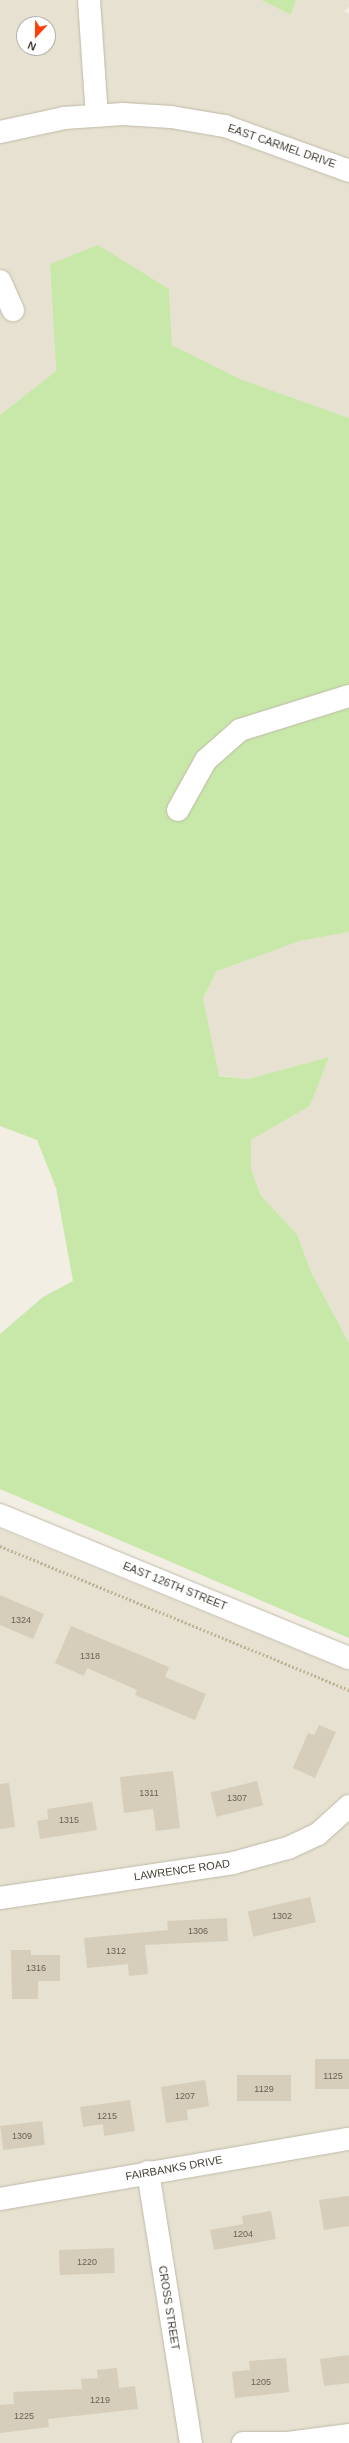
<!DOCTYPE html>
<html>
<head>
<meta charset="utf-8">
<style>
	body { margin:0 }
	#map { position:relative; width:349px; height:2443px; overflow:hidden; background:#f2eee3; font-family:Helvetica,sans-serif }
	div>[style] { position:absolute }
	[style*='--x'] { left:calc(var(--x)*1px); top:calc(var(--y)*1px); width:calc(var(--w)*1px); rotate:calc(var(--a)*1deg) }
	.residential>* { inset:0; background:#e6e1d0 }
	.green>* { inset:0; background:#c8e8a9 }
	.building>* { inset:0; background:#d7cdbb; transform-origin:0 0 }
	.path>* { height:2.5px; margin-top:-1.25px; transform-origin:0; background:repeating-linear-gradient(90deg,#c0b396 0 2px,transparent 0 4px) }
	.roads { filter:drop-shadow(0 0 1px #c0b9a8) drop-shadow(0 0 1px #c0b9a8) }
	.minor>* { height:22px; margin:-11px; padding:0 11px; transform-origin:11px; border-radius:11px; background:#fff }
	span { translate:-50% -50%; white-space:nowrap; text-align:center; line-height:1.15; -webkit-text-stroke:3px #fff; paint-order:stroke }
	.number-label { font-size:9px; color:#696255 }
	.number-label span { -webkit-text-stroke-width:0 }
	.street-label { font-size:11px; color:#443e33 }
	.north { position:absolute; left:16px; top:16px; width:40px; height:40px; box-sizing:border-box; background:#fff; border:1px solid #b4b2ad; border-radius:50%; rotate:202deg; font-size:11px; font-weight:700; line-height:16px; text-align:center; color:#443e33 }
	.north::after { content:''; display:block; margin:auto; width:14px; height:18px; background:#ff400c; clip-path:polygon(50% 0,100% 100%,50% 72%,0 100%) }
</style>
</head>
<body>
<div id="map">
	<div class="residential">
		<div style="clip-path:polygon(evenodd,0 0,261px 0,291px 15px,296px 0,349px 0,349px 7px,344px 11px,349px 14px,349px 418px,240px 379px,172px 345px,169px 289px,50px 264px,56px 371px,0 415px,0 0,24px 24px,48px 24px,48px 48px,24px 48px,24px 24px)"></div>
		<div style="clip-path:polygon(349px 932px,349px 1343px,311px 1272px,297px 1234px,261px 1196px,251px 1168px,251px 1140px,310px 1106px,329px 1057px,248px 1079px,218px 1075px,203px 998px,217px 971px,300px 941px)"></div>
		<div style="clip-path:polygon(0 1529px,349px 1671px,349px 2443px,0 2443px)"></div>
	</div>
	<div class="green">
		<div style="clip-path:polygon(261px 0,296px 0,291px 15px)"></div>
		<div style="clip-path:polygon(98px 245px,169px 289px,172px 345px,240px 379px,349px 418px,349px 932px,300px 941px,217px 971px,203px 998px,219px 1076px,248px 1079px,329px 1057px,310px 1106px,251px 1140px,251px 1168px,261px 1196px,297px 1234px,311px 1272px,349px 1343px,349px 1638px,0 1489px,0 1334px,43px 1297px,73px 1281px,56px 1188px,37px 1140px,0 1126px,0 415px,56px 371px,50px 264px)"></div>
	</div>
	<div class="building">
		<div style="clip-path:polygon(0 1595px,44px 1614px,33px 1639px,0 1625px)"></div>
		<div style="clip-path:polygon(71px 1626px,169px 1667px,165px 1677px,206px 1694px,195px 1720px,135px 1695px,137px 1690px,87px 1668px,84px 1676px,55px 1663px)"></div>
		<div style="clip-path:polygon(319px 1725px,336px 1732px,315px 1778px,293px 1768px,308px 1733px,314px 1735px)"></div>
		<div style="clip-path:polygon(173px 1771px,180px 1828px,156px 1831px,153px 1809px,124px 1813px,120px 1777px)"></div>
		<div style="left:257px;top:1781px;width:25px;height:48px;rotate:76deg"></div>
		<div style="clip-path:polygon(9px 1783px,15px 1827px,0 1829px,0 1784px)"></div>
		<div style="clip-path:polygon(92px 1802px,97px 1830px,40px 1839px,37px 1821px,48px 1819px,47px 1809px)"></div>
		<div style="left:310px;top:1897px;width:26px;height:64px;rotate:77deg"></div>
		<div style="clip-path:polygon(227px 1918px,228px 1941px,145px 1945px,148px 1974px,129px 1976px,128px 1964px,87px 1968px,84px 1938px,168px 1930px,167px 1921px)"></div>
		<div style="clip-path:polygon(11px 1950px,31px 1950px,31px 1955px,60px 1955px,60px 1981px,38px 1981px,38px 1999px,12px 1999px)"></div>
		<div style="left:349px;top:2059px;width:30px;height:34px;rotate:90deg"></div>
		<div style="left:291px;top:2075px;width:26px;height:54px;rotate:90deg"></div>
		<div style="clip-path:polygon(205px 2080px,209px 2106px,187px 2110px,188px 2120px,166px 2123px,161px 2087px)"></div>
		<div style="clip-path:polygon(130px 2100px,135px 2131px,104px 2136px,103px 2124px,83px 2127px,80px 2107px)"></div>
		<div style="left:42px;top:2121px;width:24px;height:42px;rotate:83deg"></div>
		<div style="clip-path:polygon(349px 2196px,349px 2226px,324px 2230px,319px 2200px)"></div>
		<div style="clip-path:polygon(271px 2211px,276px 2239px,214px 2250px,210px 2230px,243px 2224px,242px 2216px)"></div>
		<div style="left:114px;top:2248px;width:25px;height:55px;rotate:88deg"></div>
		<div style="clip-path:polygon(349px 2355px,349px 2383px,324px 2386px,320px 2359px)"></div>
		<div style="clip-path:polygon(286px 2358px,289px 2392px,235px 2398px,232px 2372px,250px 2370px,249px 2361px)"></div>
		<div style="clip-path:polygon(117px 2368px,119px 2388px,135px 2386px,138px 2409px,48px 2419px,49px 2427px,0 2433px,0 2405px,14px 2404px,13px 2392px,82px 2389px,81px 2379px,98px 2378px,97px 2370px)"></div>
	</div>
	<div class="path">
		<div style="--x:0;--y:1546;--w:378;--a:22.4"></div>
	</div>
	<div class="roads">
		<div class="minor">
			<div style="--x:89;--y:0;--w:116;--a:86.1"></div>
			<div style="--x:0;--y:132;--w:66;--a:-12.3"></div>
			<div style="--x:64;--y:118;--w:59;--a:-3.9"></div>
			<div style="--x:123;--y:114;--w:48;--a:3.6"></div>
			<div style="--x:171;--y:117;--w:55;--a:9.5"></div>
			<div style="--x:225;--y:126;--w:132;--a:19.9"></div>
			<div style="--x:0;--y:281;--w:32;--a:66"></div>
			<div style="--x:178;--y:810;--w:57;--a:-60.8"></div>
			<div style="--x:206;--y:760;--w:45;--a:-41.4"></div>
			<div style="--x:240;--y:730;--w:114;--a:-17.3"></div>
			<div style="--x:0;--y:1515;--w:377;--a:22.3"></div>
			<div style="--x:0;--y:1898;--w:236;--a:-8.5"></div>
			<div style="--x:233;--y:1863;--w:57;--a:-15.3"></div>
			<div style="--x:288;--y:1848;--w:33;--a:-25"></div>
			<div style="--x:318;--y:1834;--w:42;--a:-42.1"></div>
			<div style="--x:148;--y:2172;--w:274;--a:81"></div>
			<div style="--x:0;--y:2199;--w:354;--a:-9.8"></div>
			<div style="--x:243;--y:2443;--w:44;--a:0"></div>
			<div style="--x:288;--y:2443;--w:62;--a:-7.5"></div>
		</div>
	</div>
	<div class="number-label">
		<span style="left:21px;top:1620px">1324</span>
		<span style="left:90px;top:1656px">1318</span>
		<span style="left:149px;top:1793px">1311</span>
		<span style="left:237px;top:1798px">1307</span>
		<span style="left:69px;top:1820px">1315</span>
		<span style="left:282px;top:1916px">1302</span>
		<span style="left:198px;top:1931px">1306</span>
		<span style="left:116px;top:1951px">1312</span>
		<span style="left:36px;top:1968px">1316</span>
		<span style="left:333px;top:2076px">1125</span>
		<span style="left:264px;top:2089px">1129</span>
		<span style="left:185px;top:2096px">1207</span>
		<span style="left:107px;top:2116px">1215</span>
		<span style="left:22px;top:2136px">1309</span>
		<span style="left:243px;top:2234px">1204</span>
		<span style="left:87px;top:2262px">1220</span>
		<span style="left:261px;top:2382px">1205</span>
		<span style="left:100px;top:2400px">1219</span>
		<span style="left:24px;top:2416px">1225</span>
	</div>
	<div class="street-label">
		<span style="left:282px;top:146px;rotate:19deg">EAST CARMEL DRIVE</span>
		<span style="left:175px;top:1586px;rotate:22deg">EAST 126TH STREET</span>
		<span style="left:182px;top:1870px;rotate:-8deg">LAWRENCE ROAD</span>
		<span style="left:174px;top:2168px;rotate:-10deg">FAIRBANKS DRIVE</span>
		<span style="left:169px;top:2308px;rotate:81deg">CROSS STREET</span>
	</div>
	<div class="north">N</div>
</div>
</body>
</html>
